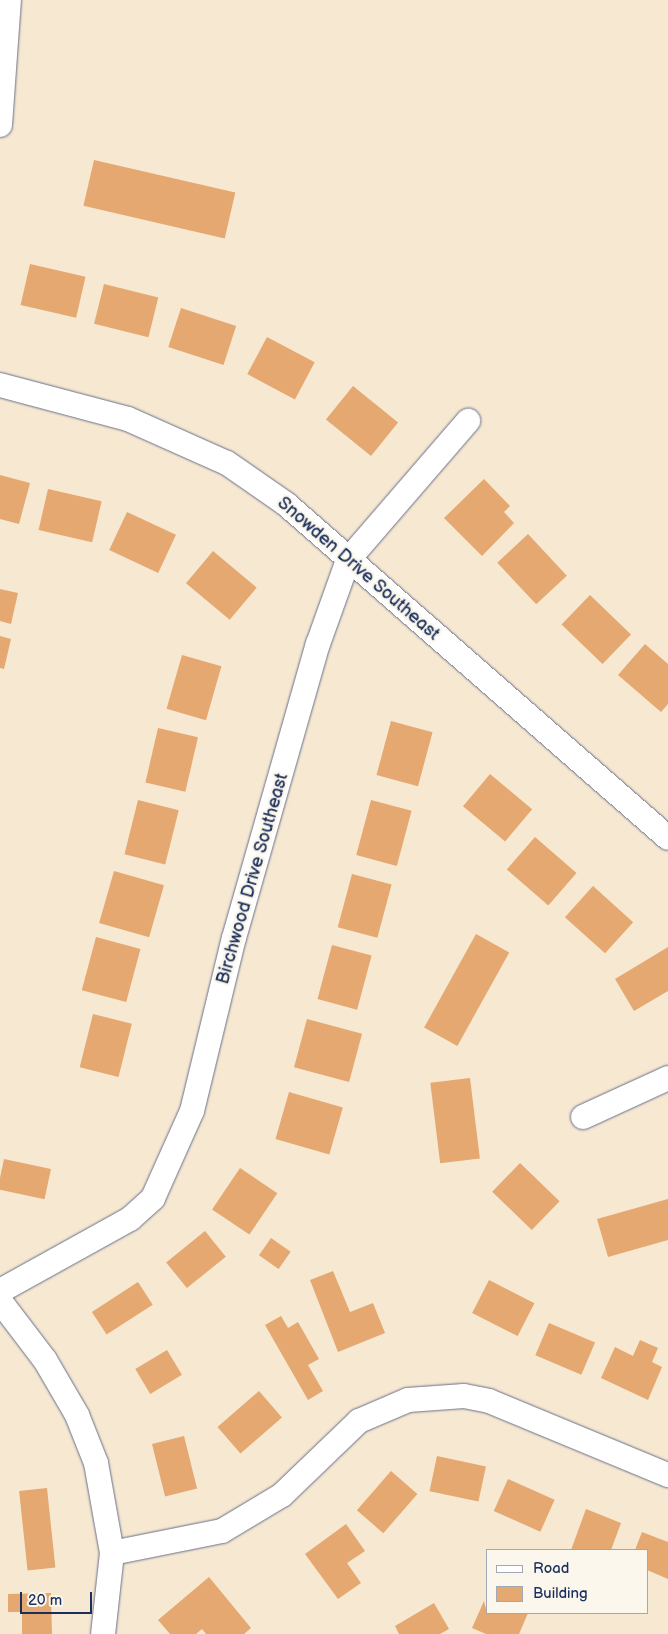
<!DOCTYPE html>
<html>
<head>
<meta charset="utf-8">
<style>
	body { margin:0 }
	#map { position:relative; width:668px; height:1634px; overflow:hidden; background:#f7e8d2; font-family:"Balsamiq Sans",sans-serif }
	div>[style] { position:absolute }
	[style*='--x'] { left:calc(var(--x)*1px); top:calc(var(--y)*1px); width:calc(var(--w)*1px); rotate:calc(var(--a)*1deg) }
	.building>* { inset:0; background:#e4a870; transform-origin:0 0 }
	.roads { filter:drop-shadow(0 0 1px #687087) drop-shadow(0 0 1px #687087) }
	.minor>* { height:24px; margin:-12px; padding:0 12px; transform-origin:12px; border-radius:12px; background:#fff }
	span { translate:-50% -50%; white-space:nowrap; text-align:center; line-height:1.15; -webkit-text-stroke:5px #fbf7ec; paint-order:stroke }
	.street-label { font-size:18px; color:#1b2f5e }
	.legend { position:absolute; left:486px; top:1549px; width:162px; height:65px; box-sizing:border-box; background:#fbf7ec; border:1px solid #a1a7b3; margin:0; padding:6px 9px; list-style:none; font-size:15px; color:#1b2f5e }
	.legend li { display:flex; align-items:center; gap:10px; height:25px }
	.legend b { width:25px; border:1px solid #a1a7b3 }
	.scale { position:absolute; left:20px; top:1592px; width:72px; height:22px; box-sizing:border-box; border:2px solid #1b2f5e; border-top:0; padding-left:6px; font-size:15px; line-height:18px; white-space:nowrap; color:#1b2f5e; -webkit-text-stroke:4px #fbf7ec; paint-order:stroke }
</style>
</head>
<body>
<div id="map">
	<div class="building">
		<div style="left:94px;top:160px;width:145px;height:47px;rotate:13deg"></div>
		<div style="left:30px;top:264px;width:57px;height:42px;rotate:13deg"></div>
		<div style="left:104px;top:284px;width:56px;height:41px;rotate:14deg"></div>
		<div style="left:181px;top:308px;width:58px;height:41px;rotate:18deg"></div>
		<div style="left:267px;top:337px;width:54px;height:42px;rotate:28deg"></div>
		<div style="left:353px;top:386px;width:58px;height:43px;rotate:39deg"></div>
		<div style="clip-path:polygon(0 475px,30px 483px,19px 524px,0 519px)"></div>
		<div style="clip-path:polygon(484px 479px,510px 506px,504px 512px,514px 523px,482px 556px,444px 518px)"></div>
		<div style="left:48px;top:489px;width:55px;height:42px;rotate:13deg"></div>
		<div style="left:127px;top:512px;width:54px;height:42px;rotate:25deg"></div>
		<div style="left:528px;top:534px;width:57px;height:42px;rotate:47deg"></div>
		<div style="left:213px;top:551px;width:57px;height:42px;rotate:40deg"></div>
		<div style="clip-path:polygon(0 589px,18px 593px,11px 624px,0 621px)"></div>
		<div style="left:590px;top:595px;width:57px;height:41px;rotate:44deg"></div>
		<div style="clip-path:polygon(0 636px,11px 639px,4px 669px,0 668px)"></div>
		<div style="clip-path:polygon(645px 644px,668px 664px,668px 704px,661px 712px,618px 675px)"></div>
		<div style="left:182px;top:655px;width:41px;height:56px;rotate:16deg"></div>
		<div style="left:391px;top:721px;width:43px;height:56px;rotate:15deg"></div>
		<div style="left:158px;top:728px;width:41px;height:56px;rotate:13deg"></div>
		<div style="left:490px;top:774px;width:55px;height:42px;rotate:40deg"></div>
		<div style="left:138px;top:800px;width:42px;height:56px;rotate:14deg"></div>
		<div style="left:371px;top:800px;width:42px;height:57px;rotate:15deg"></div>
		<div style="left:535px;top:837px;width:55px;height:43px;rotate:41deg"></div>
		<div style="left:114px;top:871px;width:52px;height:54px;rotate:16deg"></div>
		<div style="left:352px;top:874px;width:41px;height:55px;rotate:15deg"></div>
		<div style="left:593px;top:886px;width:54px;height:42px;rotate:42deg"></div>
		<div style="left:476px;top:934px;width:38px;height:107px;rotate:29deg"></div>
		<div style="left:96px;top:937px;width:46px;height:55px;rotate:15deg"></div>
		<div style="left:332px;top:945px;width:41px;height:56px;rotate:15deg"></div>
		<div style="clip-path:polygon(668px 947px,668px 991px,634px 1011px,615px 979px)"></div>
		<div style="left:93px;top:1014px;width:40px;height:55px;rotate:14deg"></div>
		<div style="left:307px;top:1019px;width:57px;height:50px;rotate:15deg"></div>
		<div style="left:470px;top:1078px;width:81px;height:40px;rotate:83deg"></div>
		<div style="left:289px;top:1092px;width:56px;height:49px;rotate:16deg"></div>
		<div style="left:4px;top:1159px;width:48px;height:31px;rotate:12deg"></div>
		<div style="left:520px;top:1163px;width:55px;height:40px;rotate:44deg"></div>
		<div style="left:240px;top:1168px;width:45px;height:50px;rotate:34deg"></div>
		<div style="clip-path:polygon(668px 1199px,668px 1240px,608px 1257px,597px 1219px)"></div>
		<div style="left:205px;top:1231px;width:33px;height:50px;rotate:51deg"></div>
		<div style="left:271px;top:1238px;width:24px;height:21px;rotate:35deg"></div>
		<div style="clip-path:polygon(333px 1271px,350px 1312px,373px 1303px,385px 1333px,338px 1352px,310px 1280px)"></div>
		<div style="left:489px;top:1280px;width:51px;height:37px;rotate:27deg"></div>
		<div style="left:138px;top:1282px;width:27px;height:55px;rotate:57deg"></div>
		<div style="clip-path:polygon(281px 1316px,288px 1328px,298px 1322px,319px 1359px,308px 1365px,323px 1391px,308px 1400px,265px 1325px)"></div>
		<div style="left:549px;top:1323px;width:50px;height:35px;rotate:23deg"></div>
		<div style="clip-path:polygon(640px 1340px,658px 1348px,652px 1362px,662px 1367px,648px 1400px,601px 1378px,615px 1347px,633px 1356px)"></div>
		<div style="left:167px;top:1350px;width:29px;height:37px;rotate:59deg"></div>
		<div style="left:259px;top:1391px;width:35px;height:55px;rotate:49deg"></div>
		<div style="left:184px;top:1436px;width:54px;height:33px;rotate:76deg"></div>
		<div style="left:437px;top:1456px;width:50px;height:36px;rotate:12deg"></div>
		<div style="left:391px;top:1471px;width:35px;height:52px;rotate:41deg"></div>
		<div style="left:508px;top:1479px;width:51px;height:35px;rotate:24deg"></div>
		<div style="left:47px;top:1488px;width:80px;height:28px;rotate:84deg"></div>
		<div style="clip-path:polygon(586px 1509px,621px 1523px,611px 1550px,571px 1550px)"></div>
		<div style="clip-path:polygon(346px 1524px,365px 1551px,347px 1563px,361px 1583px,338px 1599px,305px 1554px)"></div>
		<div style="clip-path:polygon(642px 1532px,668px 1542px,668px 1579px,647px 1570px,647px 1550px,635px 1550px)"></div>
		<div style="clip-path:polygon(209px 1577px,251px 1628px,244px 1634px,206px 1634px,202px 1629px,196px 1634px,170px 1634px,158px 1620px)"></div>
		<div style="clip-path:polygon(51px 1593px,52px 1634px,22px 1634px,22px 1612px,8px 1612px,8px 1594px)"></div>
		<div style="clip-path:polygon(484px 1601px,487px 1613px,528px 1613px,519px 1634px,486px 1634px,472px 1628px)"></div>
		<div style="clip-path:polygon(434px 1603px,449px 1629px,440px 1634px,399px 1634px,395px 1626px)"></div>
	</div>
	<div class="roads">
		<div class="minor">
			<div style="--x:0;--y:125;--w:125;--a:-85.9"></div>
			<div style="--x:0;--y:385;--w:132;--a:14.9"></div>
			<div style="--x:128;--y:419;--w:108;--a:24"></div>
			<div style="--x:227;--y:463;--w:72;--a:34.8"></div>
			<div style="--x:286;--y:504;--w:507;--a:41.16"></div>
			<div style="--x:583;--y:1117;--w:94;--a:-24.6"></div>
			<div style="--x:0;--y:1291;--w:149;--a:-29"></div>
			<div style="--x:130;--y:1219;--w:31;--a:-42"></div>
			<div style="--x:153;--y:1198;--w:95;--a:-65.9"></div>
			<div style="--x:192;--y:1111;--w:178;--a:-76.4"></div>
			<div style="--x:234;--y:938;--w:306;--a:-74.1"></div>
			<div style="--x:318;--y:644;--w:89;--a:-70.3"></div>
			<div style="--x:348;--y:560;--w:184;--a:-49.2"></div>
			<div style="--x:0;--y:1301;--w:74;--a:52.7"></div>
			<div style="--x:45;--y:1360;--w:64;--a:59.8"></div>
			<div style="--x:77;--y:1415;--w:52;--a:68.4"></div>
			<div style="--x:96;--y:1463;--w:91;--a:79.9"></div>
			<div style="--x:112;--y:1553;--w:81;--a:96.3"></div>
			<div style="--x:112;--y:1553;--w:112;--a:-11.3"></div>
			<div style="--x:222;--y:1531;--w:70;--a:-31"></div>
			<div style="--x:282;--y:1495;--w:107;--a:-43.9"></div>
			<div style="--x:359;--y:1421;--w:53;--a:-23.2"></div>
			<div style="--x:408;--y:1400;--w:56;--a:-4.1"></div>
			<div style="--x:464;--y:1396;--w:25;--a:11"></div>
			<div style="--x:489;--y:1401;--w:194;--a:22.5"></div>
		</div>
	</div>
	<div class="street-label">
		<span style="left:358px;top:569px;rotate:41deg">Snowden Drive Southeast</span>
		<span style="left:253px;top:879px;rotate:-74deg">Birchwood Drive Southeast</span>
	</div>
	<ul class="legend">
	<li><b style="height:6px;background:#fff"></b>Road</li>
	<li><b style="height:14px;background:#e4a870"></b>Building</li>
	</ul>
	<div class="scale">20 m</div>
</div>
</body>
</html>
